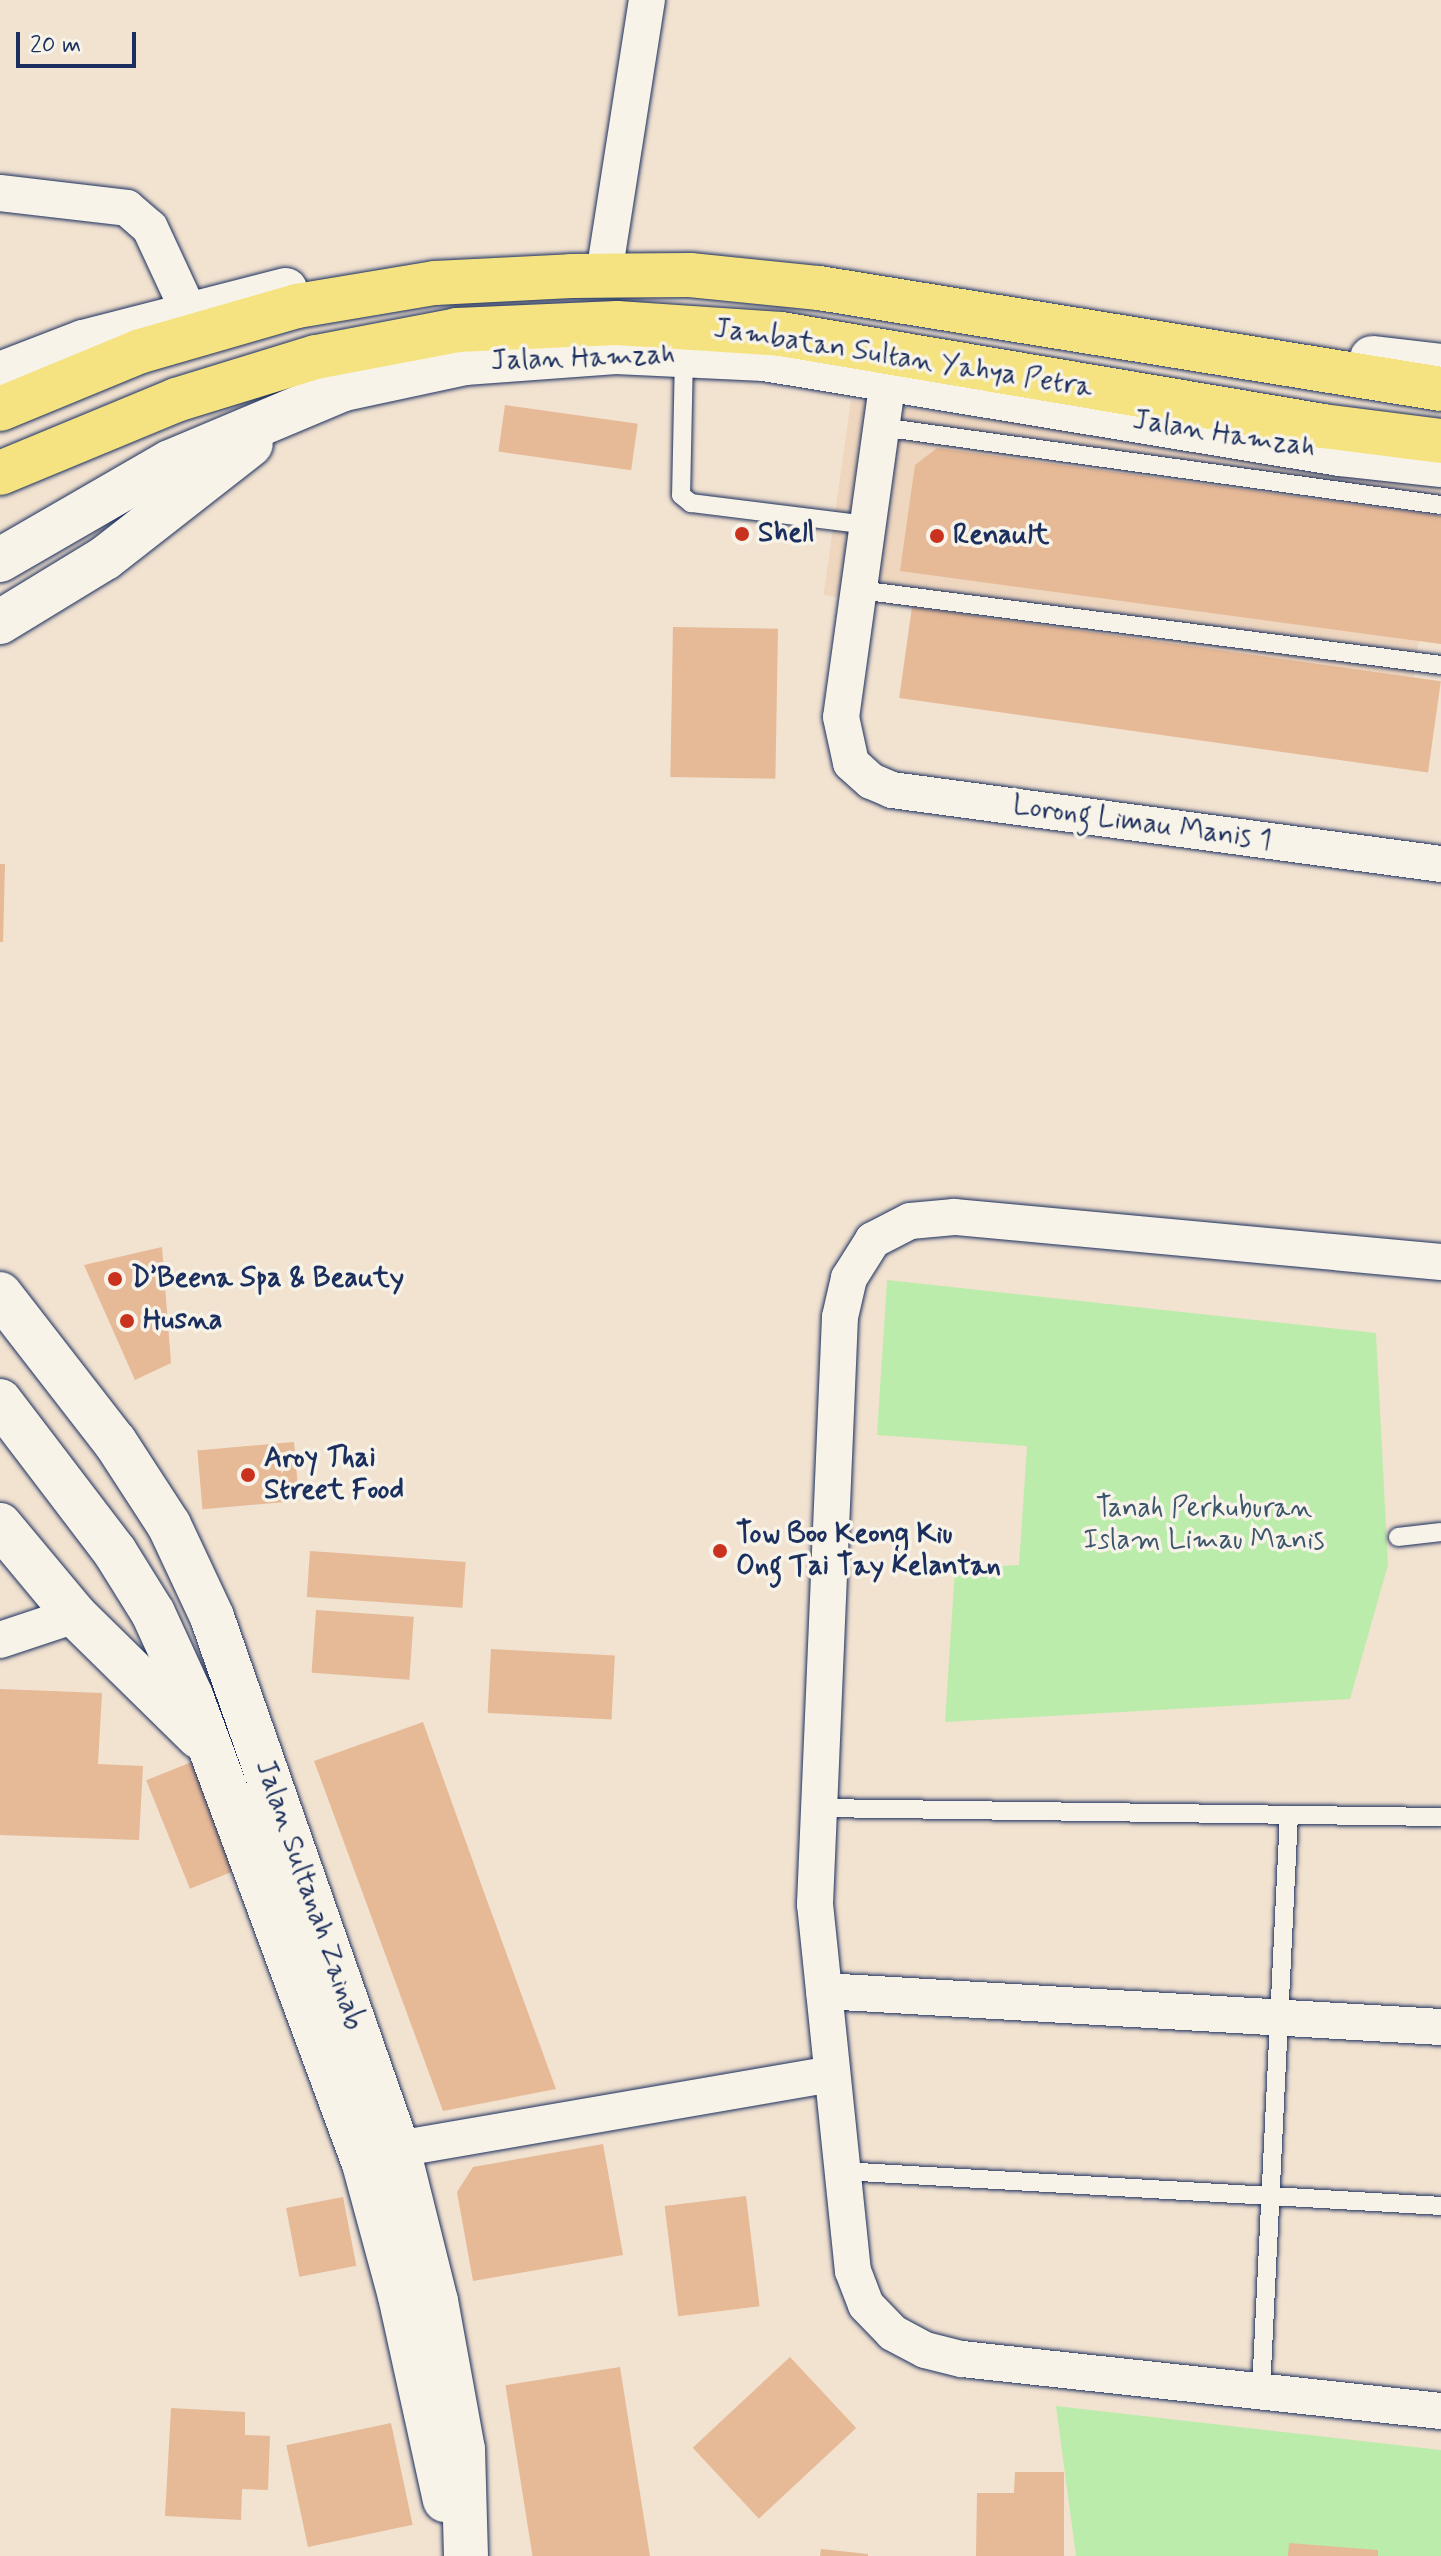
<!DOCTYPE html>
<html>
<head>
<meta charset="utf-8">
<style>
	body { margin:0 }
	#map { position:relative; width:1441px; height:2556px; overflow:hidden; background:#f2e2d0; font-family:Mynerve,sans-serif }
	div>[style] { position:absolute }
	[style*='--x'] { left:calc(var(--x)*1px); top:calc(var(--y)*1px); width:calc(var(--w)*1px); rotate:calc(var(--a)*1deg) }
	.built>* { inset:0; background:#eed6bf; transform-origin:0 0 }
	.green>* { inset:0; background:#bcecab }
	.building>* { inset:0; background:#e6b997; transform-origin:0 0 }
	.roads { filter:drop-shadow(0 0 2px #1b2f5e) drop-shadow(0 0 2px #1b2f5e) }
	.lane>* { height:18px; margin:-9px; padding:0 9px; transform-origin:9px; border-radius:9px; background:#f7f3e8 }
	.street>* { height:36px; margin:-18px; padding:0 18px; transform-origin:18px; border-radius:18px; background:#f7f3e8 }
	.secondary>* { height:44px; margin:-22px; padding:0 22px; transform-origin:22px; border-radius:22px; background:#f7f3e8 }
	.highway>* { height:44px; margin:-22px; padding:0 22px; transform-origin:22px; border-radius:22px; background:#f5e382 }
	.dots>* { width:22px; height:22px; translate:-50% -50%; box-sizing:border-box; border:4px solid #f7f3e8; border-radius:50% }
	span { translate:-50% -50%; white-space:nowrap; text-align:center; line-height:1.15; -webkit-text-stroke:7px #f7f3e8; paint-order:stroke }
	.street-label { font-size:28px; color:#1b2f5e }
	.poi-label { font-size:28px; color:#1b2f5e; font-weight:700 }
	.left { translate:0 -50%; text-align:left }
	.park-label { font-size:28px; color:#3b556d }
	.scale { position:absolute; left:16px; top:32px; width:120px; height:36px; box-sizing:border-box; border:4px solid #1b2f5e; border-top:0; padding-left:10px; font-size:24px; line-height:28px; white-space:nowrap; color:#1b2f5e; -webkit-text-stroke:6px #f7f3e8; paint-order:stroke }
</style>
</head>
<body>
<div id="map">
	<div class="built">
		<div style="left:851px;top:400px;width:596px;height:197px;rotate:8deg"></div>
	</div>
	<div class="green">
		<div style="clip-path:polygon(887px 1280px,1376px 1333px,1388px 1565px,1350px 1699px,945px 1722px,955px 1569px,1019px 1565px,1027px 1446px,877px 1435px)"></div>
		<div style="clip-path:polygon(1056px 2406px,1441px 2450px,1441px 2556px,1076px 2556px)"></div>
	</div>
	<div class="building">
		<div style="left:505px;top:405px;width:134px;height:47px;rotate:8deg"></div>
		<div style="clip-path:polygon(937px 448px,1441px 516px,1441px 644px,900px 571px,915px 465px)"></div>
		<div style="left:912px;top:607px;width:534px;height:92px;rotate:8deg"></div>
		<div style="left:673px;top:627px;width:105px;height:150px;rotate:1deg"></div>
		<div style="clip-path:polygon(0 864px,5px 864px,3px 942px,0 942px)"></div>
		<div style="clip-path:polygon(162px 1247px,171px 1363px,135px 1380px,84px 1265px)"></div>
		<div style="left:294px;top:1442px;width:59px;height:97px;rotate:85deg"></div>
		<div style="left:310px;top:1551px;width:156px;height:46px;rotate:4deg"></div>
		<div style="left:316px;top:1610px;width:98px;height:63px;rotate:4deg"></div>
		<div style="left:491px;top:1649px;width:124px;height:64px;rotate:3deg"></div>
		<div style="clip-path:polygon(0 1689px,102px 1693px,98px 1764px,143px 1766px,139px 1840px,0 1835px)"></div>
		<div style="clip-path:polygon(423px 1722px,485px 1895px,556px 2089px,443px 2111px,314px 1761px)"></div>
		<div style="left:199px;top:1759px;width:117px;height:57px;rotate:68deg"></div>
		<div style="clip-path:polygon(603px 2144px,623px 2255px,473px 2281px,457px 2192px,473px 2167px)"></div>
		<div style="left:746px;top:2196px;width:111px;height:82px;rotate:83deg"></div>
		<div style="left:343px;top:2197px;width:70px;height:58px;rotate:79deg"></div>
		<div style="left:790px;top:2357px;width:97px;height:133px;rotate:47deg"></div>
		<div style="left:620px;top:2367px;width:192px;height:116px;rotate:81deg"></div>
		<div style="clip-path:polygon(171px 2408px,245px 2412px,245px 2435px,270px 2436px,268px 2490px,242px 2489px,241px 2520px,165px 2516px)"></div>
		<div style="left:391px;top:2423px;width:104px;height:107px;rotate:78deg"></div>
		<div style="clip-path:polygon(1015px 2472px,1064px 2472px,1064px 2556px,976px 2556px,977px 2493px,1014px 2493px)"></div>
		<div style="clip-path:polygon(1289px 2543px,1378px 2550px,1378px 2556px,1288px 2556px)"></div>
		<div style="clip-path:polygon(821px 2549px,868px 2554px,868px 2556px,820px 2556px)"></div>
	</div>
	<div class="roads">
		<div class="lane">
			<div style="--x:684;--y:355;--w:140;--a:91.2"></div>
			<div style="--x:681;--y:495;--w:13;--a:39"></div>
			<div style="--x:691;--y:503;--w:178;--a:7.1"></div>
			<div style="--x:881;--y:427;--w:565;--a:7.93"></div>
			<div style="--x:859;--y:590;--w:587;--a:7.34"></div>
			<div style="--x:1398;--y:1537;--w:43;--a:-6.6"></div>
			<div style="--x:819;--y:1808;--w:622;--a:0.83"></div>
			<div style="--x:842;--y:2171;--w:600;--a:3.34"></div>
			<div style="--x:1261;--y:2391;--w:577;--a:-87.22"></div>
		</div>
		<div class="street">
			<div style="--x:0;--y:193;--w:128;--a:6.7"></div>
			<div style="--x:127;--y:208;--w:30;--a:41"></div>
			<div style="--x:150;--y:228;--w:93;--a:65.1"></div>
			<div style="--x:607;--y:255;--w:258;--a:-81.1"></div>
			<div style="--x:888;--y:379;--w:341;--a:97.9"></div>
			<div style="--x:841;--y:717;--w:47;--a:77.7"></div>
			<div style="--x:851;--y:763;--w:27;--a:42"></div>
			<div style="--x:871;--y:781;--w:23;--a:23"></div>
			<div style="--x:892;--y:790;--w:554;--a:7.68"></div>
			<div style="--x:1441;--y:1262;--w:489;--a:-174.7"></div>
			<div style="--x:954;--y:1217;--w:44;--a:174.8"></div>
			<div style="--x:910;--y:1221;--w:42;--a:152.8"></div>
			<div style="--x:873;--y:1240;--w:45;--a:122.3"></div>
			<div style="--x:849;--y:1278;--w:40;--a:103"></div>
			<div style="--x:840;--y:1317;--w:588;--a:92.44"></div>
			<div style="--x:815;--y:1904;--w:369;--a:84.1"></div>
			<div style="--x:853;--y:2271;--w:36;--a:69"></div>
			<div style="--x:866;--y:2305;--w:39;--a:46"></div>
			<div style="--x:893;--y:2333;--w:36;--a:28"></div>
			<div style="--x:925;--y:2350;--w:38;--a:14"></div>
			<div style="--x:962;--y:2359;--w:482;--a:6.2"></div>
			<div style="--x:0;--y:1640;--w:79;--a:-18.4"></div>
			<div style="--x:824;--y:1991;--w:618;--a:3.34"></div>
			<div style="--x:398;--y:2149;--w:440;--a:-9.8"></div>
		</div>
		<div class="secondary">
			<div style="--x:1372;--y:358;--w:69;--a:6.6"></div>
			<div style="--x:0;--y:374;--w:89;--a:-21.1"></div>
			<div style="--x:83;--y:342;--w:209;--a:-14.4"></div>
			<div style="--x:0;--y:560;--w:196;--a:-30"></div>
			<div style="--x:170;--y:462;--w:189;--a:-22.8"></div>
			<div style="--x:344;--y:389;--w:124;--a:-12.1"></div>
			<div style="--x:465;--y:363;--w:151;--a:-4.2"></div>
			<div style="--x:616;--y:352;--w:148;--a:2.7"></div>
			<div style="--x:764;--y:359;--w:584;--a:9.37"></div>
			<div style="--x:1340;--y:454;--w:102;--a:6.2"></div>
			<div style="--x:0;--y:622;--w:123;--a:-31.4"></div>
			<div style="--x:105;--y:558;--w:185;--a:-38"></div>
			<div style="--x:0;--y:1294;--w:187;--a:52.2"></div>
			<div style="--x:115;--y:1442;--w:99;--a:57"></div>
			<div style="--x:169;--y:1525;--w:102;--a:64.9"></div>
			<div style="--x:212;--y:1617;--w:564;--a:70.73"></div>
			<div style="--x:398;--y:2149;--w:157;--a:76"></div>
			<div style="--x:436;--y:2301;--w:150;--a:79.7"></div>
			<div style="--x:463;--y:2449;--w:107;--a:88.4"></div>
			<div style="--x:0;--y:1401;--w:190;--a:52.7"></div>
			<div style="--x:115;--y:1552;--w:72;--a:58.1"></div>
			<div style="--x:153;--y:1613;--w:91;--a:65.4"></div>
			<div style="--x:191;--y:1696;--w:495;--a:69.7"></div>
			<div style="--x:363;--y:2160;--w:141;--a:74.8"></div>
			<div style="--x:400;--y:2296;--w:209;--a:77.6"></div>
			<div style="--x:0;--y:1525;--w:117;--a:50.2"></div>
			<div style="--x:75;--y:1615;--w:174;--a:44.5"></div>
		</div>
		<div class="highway">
			<div style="--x:0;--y:409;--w:152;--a:-22.4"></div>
			<div style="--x:141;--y:351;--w:162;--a:-16.1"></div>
			<div style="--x:297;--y:306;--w:140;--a:-9.5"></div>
			<div style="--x:435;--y:283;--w:136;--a:-2.9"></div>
			<div style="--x:571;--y:276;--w:119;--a:-0.5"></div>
			<div style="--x:690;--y:275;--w:130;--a:5.8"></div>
			<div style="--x:819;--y:288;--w:630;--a:9.22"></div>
			<div style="--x:0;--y:473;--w:191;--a:-22.5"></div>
			<div style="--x:176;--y:400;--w:146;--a:-17.1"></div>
			<div style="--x:316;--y:357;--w:144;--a:-10.8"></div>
			<div style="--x:457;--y:330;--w:160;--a:-2.5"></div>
			<div style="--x:617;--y:323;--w:164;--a:3.8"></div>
			<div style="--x:781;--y:334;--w:550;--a:9.63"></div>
			<div style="--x:1323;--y:426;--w:119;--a:7.2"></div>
		</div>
	</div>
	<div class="dots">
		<div style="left:742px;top:534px;background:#c8321e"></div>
		<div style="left:937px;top:536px;background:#c8321e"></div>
		<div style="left:115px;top:1279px;background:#c8321e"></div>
		<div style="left:127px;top:1321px;background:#c8321e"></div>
		<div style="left:248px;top:1475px;background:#c8321e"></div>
		<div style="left:720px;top:1551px;background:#c8321e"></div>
	</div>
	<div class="street-label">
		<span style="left:583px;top:359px;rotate:-2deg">Jalan Hamzah</span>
		<span style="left:903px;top:359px;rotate:9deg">Jambatan Sultan Yahya Petra</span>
		<span style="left:1224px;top:435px;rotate:9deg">Jalan Hamzah</span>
		<span style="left:1142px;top:824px;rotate:8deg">Lorong Limau Manis 1</span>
		<span style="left:309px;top:1895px;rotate:71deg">Jalan Sultanah Zainab</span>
	</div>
	<div class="poi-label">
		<span class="left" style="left:758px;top:534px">Shell</span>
		<span class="left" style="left:953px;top:536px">Renault</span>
		<span class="left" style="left:131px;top:1279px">D’Beena Spa &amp; Beauty</span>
		<span class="left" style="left:143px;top:1321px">Husna</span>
		<span class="left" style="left:264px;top:1475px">Aroy Thai<br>Street Food</span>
		<span class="left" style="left:736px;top:1551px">Tow Boo Keong Kiu<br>Ong Tai Tay Kelantan</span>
	</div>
	<div class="park-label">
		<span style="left:1204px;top:1525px">Tanah Perkuburan<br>Islam Limau Manis</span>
	</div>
	<div class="scale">20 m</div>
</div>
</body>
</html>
